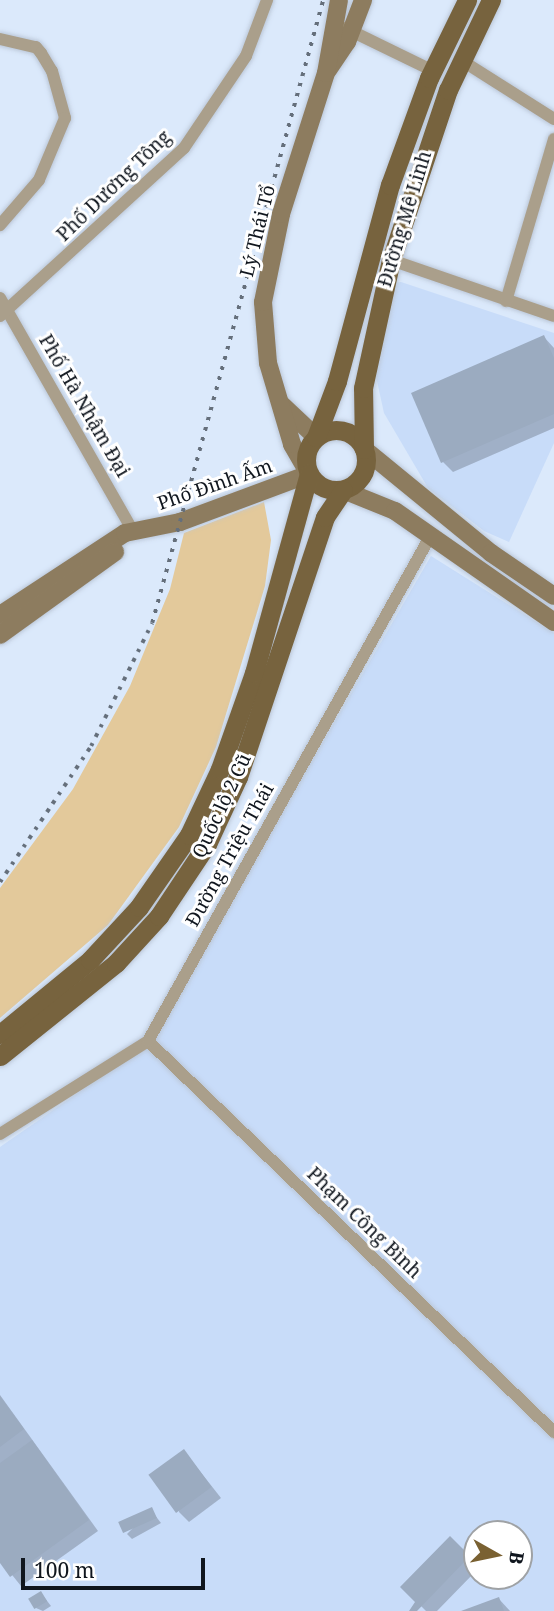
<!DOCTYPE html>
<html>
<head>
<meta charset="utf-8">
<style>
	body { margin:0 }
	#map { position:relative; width:554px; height:1611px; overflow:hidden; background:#dbe9fb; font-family:"Noto Serif",serif }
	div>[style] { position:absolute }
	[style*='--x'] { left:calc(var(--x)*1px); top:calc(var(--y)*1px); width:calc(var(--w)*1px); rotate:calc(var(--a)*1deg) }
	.built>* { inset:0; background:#c8dcf9 }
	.green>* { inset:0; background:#e3c99b }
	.shadow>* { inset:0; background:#0003 }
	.building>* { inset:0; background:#9babc0; transform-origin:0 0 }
	.roads { filter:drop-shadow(0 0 2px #bbc7d8) drop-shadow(0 0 2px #bbc7d8) }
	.street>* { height:12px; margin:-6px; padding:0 6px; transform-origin:6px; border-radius:6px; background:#aa9f8b }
	.secondary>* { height:18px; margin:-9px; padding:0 9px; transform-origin:9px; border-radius:9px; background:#8d7c5f }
	.primary>* { height:19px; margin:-9.5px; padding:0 9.5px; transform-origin:9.5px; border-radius:9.5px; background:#77633e }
	.primary>.ring { margin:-9.5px; padding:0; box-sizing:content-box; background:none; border:19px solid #77633e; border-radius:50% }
	.rail>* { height:3.5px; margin-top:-1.75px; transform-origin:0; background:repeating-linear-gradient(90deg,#656f7b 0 3.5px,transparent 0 10.5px) }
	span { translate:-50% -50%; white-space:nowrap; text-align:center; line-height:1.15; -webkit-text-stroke:6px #fff; paint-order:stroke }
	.street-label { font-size:19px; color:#10161e }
	.north { position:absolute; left:463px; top:1520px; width:70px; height:70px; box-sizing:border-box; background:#fff; border:2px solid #9fa2a5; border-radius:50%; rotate:99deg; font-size:19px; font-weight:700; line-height:28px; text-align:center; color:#10161e }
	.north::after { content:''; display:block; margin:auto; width:24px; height:32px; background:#7a6132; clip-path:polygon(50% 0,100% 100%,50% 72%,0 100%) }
	.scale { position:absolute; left:21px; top:1558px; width:184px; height:32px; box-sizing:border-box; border:4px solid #10161e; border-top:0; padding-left:9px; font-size:21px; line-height:24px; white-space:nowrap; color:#10161e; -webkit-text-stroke:5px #fff; paint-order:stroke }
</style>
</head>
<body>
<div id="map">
	<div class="built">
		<div style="clip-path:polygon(401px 282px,554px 333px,554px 443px,509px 542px,484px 531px,428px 488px,384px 413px,375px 372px,394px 283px)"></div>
		<div style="clip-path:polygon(evenodd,431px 556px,554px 633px,554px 1611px,0 1611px,0 1147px,147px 1045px,431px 556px,477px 1534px,519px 1534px,519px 1576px,477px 1576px,477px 1534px)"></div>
	</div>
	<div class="green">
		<div style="clip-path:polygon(264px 502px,271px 540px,265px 586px,216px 747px,179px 827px,108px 925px,0 1018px,0 888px,73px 789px,130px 686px,170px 589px,184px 533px)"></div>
	</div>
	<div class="shadow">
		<div style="clip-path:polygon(544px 337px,554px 348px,554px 428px,453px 472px,443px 462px)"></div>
		<div style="clip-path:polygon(0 1395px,98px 1531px,21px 1586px,0 1560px)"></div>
		<div style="clip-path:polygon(184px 1451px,221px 1498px,189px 1522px,179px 1512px)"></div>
		<div style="clip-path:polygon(151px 1510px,161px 1523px,132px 1539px,127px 1534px)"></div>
		<div style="clip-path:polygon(450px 1538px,477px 1565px,477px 1576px,474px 1573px,437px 1611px,426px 1611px,402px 1587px)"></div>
		<div style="clip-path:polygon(477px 1576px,489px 1576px,483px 1582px)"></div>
		<div style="clip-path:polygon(41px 1593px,51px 1606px,43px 1611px,36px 1608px)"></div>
		<div style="clip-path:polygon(499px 1599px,510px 1611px,465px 1611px)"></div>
	</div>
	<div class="building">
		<div style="clip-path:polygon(544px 335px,554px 358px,554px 414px,441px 463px,411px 393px)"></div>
		<div style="clip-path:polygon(0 1396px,24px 1429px,0 1447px)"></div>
		<div style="clip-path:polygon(32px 1440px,89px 1520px,10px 1577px,0 1563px,0 1463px)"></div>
		<div style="left:184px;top:1449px;width:47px;height:44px;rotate:54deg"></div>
		<div style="left:152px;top:1507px;width:12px;height:37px;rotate:66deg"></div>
		<div style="clip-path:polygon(450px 1536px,470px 1556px,417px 1611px,409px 1611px,415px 1602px,400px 1587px)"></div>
		<div style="left:41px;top:1591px;width:12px;height:15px;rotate:59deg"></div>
		<div style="clip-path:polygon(499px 1597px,504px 1611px,461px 1611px)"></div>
	</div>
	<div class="roads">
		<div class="street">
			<div style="--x:345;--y:28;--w:98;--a:26"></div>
			<div style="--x:0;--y:39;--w:37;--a:13"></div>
			<div style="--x:36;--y:47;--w:8;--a:50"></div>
			<div style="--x:41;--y:53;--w:21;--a:59"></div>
			<div style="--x:52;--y:71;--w:49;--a:74.5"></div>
			<div style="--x:65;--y:118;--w:67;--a:112.8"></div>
			<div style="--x:39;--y:180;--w:60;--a:130.9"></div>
			<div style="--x:461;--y:60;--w:110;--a:32.4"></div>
			<div style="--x:391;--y:260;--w:172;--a:19"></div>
			<div style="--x:0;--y:298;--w:271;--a:60.3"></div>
			<div style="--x:506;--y:301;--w:169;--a:-73.5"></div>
			<div style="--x:0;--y:316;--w:249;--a:-42.4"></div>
			<div style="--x:184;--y:148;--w:111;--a:-56"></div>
			<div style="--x:246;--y:56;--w:60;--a:-69.4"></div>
			<div style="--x:148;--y:1041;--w:564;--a:43.92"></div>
			<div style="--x:0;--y:1134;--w:175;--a:-32.1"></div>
			<div style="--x:148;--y:1041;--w:580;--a:-60.78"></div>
		</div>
		<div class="secondary">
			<div style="--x:328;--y:70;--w:34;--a:-56"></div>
			<div style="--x:347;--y:42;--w:45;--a:-69.1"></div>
			<div style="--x:282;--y:405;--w:47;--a:43.3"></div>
			<div style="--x:364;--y:449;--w:164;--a:39.3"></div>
			<div style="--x:491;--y:553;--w:76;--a:34.3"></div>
			<div style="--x:343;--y:490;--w:56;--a:22"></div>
			<div style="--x:395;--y:511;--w:194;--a:34.9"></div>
			<div style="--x:0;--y:615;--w:149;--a:-33.3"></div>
			<div style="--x:125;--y:533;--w:56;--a:-11.3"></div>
			<div style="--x:180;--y:522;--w:138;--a:-20.4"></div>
			<div style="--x:309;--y:474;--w:34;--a:-120"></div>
			<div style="--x:292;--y:444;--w:84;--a:-106.5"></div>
			<div style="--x:268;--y:363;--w:61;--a:-94.7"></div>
			<div style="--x:263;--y:302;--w:90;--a:-78.4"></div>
			<div style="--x:281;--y:214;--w:148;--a:-72.3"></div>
			<div style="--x:326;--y:73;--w:74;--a:-79.9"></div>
			<div style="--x:0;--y:635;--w:142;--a:-35.8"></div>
		</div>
		<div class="primary">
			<div class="ring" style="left:306px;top:430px;width:41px;height:41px"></div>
			<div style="--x:316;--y:437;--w:60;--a:-69.4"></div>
			<div style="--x:337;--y:381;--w:203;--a:-74.9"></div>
			<div style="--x:390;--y:185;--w:114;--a:-70"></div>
			<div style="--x:429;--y:78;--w:87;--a:-64"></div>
			<div style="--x:364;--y:449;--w:61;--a:-90.9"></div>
			<div style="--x:363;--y:388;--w:131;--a:-77.7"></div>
			<div style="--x:391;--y:260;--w:179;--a:-71.5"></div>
			<div style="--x:448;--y:90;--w:100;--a:-64.5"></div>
			<div style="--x:0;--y:1034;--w:117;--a:-39.4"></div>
			<div style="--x:90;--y:960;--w:72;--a:-47.2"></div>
			<div style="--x:139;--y:907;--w:88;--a:-55.2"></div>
			<div style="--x:189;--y:835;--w:73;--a:-64.8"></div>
			<div style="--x:220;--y:769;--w:102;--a:-70.5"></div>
			<div style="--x:254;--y:673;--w:206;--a:-74.6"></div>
			<div style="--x:0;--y:1056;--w:149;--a:-38.7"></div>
			<div style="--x:116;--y:963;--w:64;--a:-47.5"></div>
			<div style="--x:159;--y:916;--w:87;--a:-56.3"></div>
			<div style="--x:207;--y:844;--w:74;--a:-65.2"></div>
			<div style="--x:238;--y:777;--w:274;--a:-71.5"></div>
			<div style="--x:325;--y:517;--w:32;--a:-56"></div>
		</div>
	</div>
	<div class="rail">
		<div style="--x:0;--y:882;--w:164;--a:-56.2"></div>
		<div style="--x:91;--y:746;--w:137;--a:-63.6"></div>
		<div style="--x:152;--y:623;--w:646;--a:-74.65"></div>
	</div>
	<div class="street-label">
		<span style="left:114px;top:186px;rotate:-44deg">Phố Dương Tông</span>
		<span style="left:405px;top:219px;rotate:-73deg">Đường Mê Linh</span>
		<span style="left:258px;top:231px;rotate:-76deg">Lý Thái Tổ</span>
		<span style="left:84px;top:406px;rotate:60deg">Phố Hà Nhậm Đại</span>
		<span style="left:215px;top:485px;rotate:-19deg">Phố Đình Ấm</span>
		<span style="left:222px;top:806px;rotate:-65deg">Quốc lộ 2 Cũ</span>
		<span style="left:230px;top:855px;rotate:-61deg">Đường Triệu Thái</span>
		<span style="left:364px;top:1223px;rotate:44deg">Phạm Công Bình</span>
	</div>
	<div class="north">B</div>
	<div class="scale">100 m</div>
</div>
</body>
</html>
